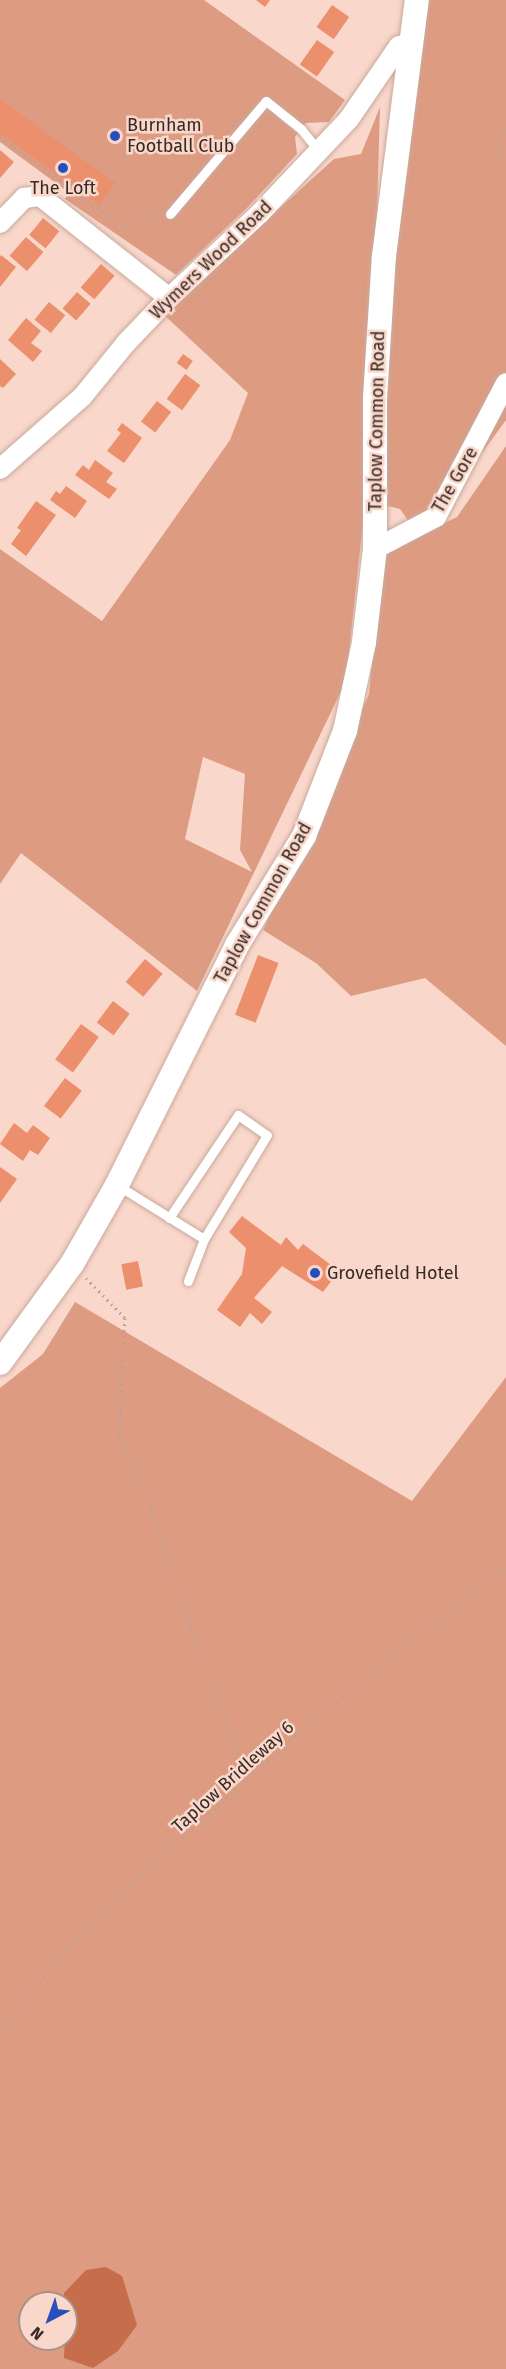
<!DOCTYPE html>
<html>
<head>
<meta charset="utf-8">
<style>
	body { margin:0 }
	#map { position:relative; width:506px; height:2369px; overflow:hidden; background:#f9d7ca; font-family:"Fira Sans",sans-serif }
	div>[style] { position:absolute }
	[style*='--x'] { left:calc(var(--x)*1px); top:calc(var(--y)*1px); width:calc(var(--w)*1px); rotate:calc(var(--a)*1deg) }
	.green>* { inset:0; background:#dd9b81 }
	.water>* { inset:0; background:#c66d4b }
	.building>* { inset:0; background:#eb8f6c; transform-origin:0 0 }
	.path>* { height:3px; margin-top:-1.5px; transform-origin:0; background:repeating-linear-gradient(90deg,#bca096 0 1.5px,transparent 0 6px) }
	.roads { filter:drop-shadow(0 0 2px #caa99d) drop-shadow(0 0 2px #caa99d) }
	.service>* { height:9px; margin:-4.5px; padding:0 4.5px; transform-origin:4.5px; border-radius:4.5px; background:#fff }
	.minor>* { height:20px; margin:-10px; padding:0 10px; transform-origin:10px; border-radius:10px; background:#fff }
	.tertiary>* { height:24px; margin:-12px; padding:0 12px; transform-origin:12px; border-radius:12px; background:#fff }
	.dots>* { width:16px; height:16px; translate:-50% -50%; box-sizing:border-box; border:3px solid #f9d7ca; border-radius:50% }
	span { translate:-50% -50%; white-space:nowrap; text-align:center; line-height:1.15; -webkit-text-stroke:5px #f9d7ca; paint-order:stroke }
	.poi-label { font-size:18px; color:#372a25 }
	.left { translate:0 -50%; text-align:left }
	.street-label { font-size:18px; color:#372a25 }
	.north { position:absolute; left:18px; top:2291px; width:60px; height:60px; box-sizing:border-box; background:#f9d7ca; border:2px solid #ab9288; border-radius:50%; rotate:221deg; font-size:16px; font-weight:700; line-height:24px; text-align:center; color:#372a25 }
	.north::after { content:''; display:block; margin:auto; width:21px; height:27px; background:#274ebd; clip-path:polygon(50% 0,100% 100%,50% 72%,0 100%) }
</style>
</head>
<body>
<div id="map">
	<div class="green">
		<div style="clip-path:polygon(0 0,204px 0,345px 100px,329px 122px,306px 123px,295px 137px,297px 154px,248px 207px,176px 275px,65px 199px,68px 192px,0 142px)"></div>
		<div style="clip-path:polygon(426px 0,506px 0,506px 420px,437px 514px,412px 526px,400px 509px,384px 505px,387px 403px,397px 203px)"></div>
		<div style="clip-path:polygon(evenodd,380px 107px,370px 457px,346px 681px,197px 991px,21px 853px,0 884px,0 549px,102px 621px,230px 440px,248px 393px,163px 314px,334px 159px,361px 154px,380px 107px,203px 757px,245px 774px,240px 850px,252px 872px,185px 839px,203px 757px)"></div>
		<div style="clip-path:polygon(506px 446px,506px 1046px,425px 978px,351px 996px,316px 963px,263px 930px,369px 694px,382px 553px,457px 517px)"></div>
		<div style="clip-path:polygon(evenodd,75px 1302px,412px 1501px,506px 1377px,506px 2369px,0 2369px,0 1388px,43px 1354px,75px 1302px,30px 2303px,66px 2303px,66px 2339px,30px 2339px,30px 2303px)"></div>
	</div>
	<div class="water">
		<div style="clip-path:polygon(106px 2267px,122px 2276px,137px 2325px,118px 2351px,93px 2368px,64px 2358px,66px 2319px,64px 2293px,86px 2270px)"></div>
	</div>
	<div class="building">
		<div style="clip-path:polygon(256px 0,270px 0,265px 7px)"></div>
		<div style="left:332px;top:5px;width:21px;height:27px;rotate:35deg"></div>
		<div style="left:317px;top:40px;width:21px;height:30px;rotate:35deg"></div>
		<div style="clip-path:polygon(0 99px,115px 183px,99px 205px,0 133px)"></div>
		<div style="clip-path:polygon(0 150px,14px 162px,0 178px)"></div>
		<div style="left:43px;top:218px;width:21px;height:22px;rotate:39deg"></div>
		<div style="left:26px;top:237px;width:23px;height:25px;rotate:41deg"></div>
		<div style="clip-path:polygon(1px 255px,16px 267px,0 287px,0 257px)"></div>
		<div style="left:101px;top:264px;width:18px;height:31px;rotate:41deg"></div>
		<div style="left:77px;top:292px;width:18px;height:22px;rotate:41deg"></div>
		<div style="left:49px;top:302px;width:21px;height:23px;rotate:39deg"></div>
		<div style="clip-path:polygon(26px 318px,41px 331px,31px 343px,42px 351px,33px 362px,8px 340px)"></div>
		<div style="left:183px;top:354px;width:12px;height:11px;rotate:35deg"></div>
		<div style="clip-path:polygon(0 359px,16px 374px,3px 388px,0 386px)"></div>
		<div style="left:185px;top:374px;width:19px;height:31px;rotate:36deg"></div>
		<div style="left:157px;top:401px;width:18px;height:26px;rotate:38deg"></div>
		<div style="clip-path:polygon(122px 423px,142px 438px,124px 463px,107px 451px,121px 433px,117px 430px)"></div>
		<div style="clip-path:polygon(95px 460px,113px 473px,106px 482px,117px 489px,109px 499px,75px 475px,83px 465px,89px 470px)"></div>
		<div style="clip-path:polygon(66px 486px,87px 501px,75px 518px,50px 500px,56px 491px,60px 494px)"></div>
		<div style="clip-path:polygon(36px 501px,56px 515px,26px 556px,11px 544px,21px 530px,17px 528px)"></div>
		<div style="left:258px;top:955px;width:22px;height:64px;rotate:21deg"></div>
		<div style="left:145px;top:959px;width:23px;height:30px;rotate:40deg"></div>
		<div style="left:113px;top:1001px;width:21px;height:27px;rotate:37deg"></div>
		<div style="left:81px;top:1024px;width:22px;height:44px;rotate:36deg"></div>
		<div style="left:65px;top:1078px;width:21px;height:35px;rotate:37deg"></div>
		<div style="clip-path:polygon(14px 1123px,27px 1133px,33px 1125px,50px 1138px,38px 1155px,30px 1150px,23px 1161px,0 1144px)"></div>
		<div style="clip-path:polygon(0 1167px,17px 1179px,0 1203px)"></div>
		<div style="clip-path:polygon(242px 1216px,281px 1245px,286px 1237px,298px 1250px,303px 1244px,339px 1271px,323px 1292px,282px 1266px,254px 1298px,272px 1312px,262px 1324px,250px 1313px,240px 1327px,217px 1310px,242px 1274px,246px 1248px,229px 1232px)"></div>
		<div style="left:138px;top:1261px;width:26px;height:17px;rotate:79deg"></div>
	</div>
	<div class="path">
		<div style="--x:0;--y:137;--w:152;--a:36.2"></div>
		<div style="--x:123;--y:227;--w:39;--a:-17"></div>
		<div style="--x:494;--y:164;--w:39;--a:-72"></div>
		<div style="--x:86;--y:1278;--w:56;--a:45.7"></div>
		<div style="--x:125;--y:1318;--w:117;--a:92.9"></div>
		<div style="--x:119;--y:1435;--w:80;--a:65.7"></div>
		<div style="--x:152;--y:1508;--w:127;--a:72.1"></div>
		<div style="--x:191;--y:1629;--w:160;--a:69.2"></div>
		<div style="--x:0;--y:2027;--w:155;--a:-48.9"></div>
		<div style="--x:102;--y:1910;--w:223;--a:-41.9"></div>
		<div style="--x:268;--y:1761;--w:165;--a:-40.6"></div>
		<div style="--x:393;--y:1654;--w:141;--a:-36.6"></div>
	</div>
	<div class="roads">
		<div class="service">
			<div style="--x:170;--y:214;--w:148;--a:-49.7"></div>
			<div style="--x:266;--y:101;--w:45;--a:38.7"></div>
			<div style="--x:301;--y:129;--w:28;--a:51"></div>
			<div style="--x:117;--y:1185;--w:102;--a:31.8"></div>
			<div style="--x:169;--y:1218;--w:124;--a:-56.2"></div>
			<div style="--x:238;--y:1115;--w:35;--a:35"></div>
			<div style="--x:267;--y:1135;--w:122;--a:121.2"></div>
			<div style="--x:204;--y:1239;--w:45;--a:110.9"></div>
		</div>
		<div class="minor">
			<div style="--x:0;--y:223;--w:35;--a:-46"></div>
			<div style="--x:24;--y:198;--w:16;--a:-7"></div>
			<div style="--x:40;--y:196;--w:164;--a:38.3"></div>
			<div style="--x:0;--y:469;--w:109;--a:-41.3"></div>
			<div style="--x:82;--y:397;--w:70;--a:-50.8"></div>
			<div style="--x:126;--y:343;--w:62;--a:-46.3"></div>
			<div style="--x:169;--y:298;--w:125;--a:-43"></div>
			<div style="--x:260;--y:213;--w:129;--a:-46.6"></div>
			<div style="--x:349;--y:119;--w:88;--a:-55.6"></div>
			<div style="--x:399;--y:46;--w:11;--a:-10"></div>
			<div style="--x:375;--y:549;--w:69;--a:-27.7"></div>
			<div style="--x:436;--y:517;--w:151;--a:-62.4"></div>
		</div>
		<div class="tertiary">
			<div style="--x:0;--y:1363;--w:122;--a:-54"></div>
			<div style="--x:72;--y:1264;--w:91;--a:-60.3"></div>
			<div style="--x:117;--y:1185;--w:268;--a:-63.4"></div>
			<div style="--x:237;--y:945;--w:128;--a:-58.4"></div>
			<div style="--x:304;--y:836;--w:113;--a:-68.7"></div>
			<div style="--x:345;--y:731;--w:91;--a:-77.9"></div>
			<div style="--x:364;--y:642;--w:94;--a:-83.3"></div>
			<div style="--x:375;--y:549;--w:151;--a:-90"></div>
			<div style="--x:375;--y:398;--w:142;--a:-86.4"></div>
			<div style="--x:384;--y:256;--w:258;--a:-82.7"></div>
		</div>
	</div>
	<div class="dots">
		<div style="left:115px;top:136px;background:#274ebd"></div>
		<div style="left:63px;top:168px;background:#274ebd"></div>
		<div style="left:315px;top:1273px;background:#274ebd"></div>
	</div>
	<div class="poi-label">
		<span class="left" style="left:127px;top:136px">Burnham<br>Football Club</span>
		<span style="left:63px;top:188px">The Loft</span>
		<span class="left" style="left:327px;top:1273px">Grovefield Hotel</span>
	</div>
	<div class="street-label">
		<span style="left:211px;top:260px;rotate:-44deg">Wymers Wood Road</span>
		<span style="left:377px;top:421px;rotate:-89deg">Taplow Common Road</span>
		<span style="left:455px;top:480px;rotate:-60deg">The Gore</span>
		<span style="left:263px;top:903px;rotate:-61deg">Taplow Common Road</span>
		<span style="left:233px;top:1777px;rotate:-42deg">Taplow Bridleway 6</span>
	</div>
	<div class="north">N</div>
</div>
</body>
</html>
